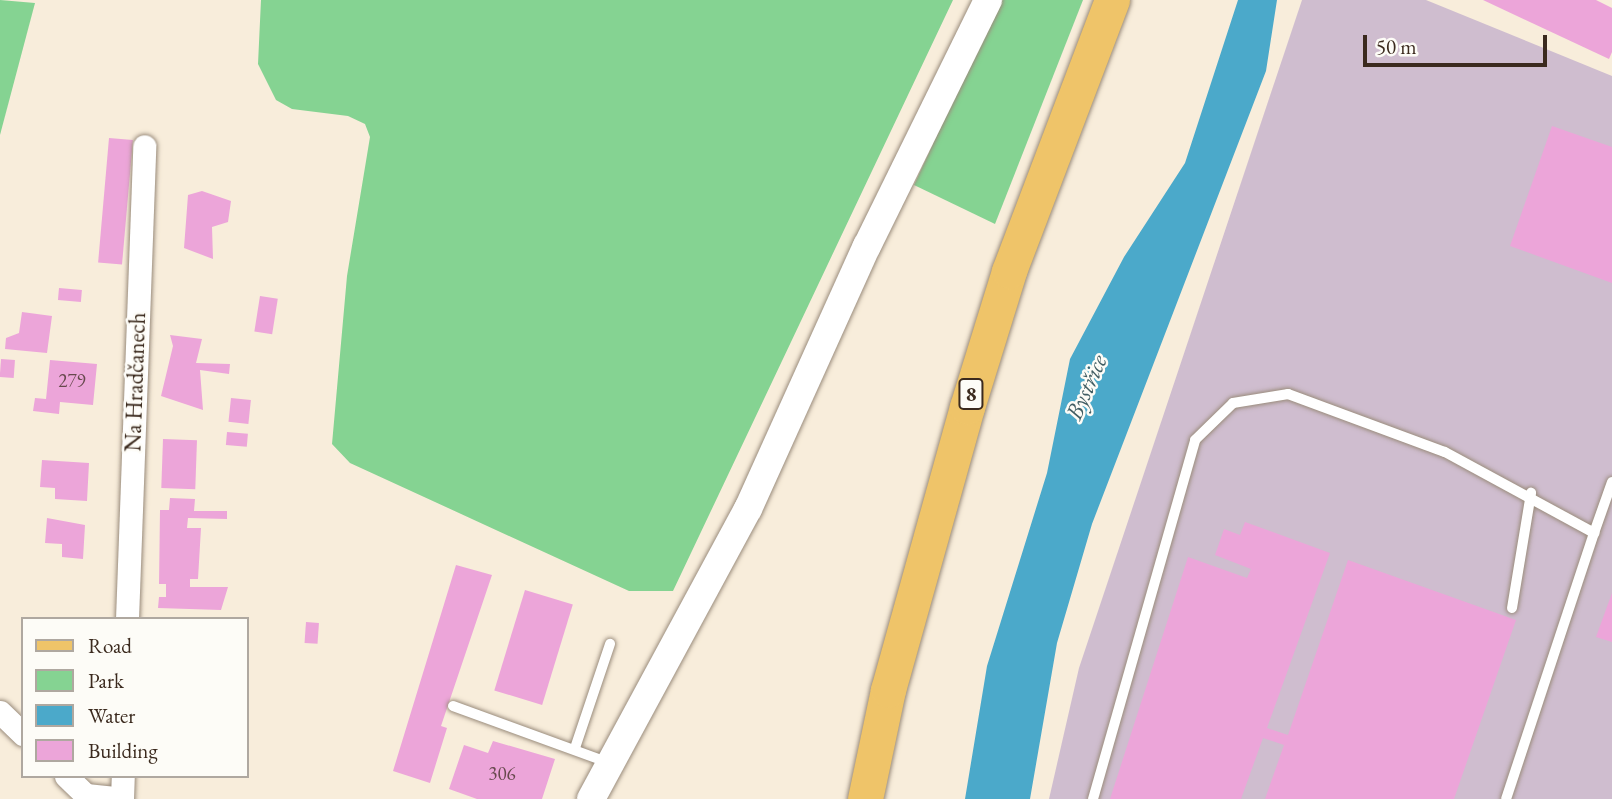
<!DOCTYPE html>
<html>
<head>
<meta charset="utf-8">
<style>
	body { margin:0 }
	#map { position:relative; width:1612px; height:799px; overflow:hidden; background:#f8eddb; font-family:"EB Garamond",serif }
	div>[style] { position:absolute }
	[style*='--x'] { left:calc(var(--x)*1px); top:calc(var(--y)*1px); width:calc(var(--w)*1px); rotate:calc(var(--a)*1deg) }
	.industrial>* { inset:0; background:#cfbdcf }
	.green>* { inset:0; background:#85d392 }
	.water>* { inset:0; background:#4ba9ca }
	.building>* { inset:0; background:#eca5d9; transform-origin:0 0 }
	.roads { filter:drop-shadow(0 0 2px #9a8c7c) drop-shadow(0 0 2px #9a8c7c) }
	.service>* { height:10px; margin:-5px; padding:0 5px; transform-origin:5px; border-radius:5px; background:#fff }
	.minor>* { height:23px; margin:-11.5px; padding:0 11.5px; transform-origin:11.5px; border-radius:11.5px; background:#fff }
	.tertiary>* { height:28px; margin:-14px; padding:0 14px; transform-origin:14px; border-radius:14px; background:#fff }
	.primary>* { height:35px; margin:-17.5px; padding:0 17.5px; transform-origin:17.5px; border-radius:17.5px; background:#efc469 }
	span { translate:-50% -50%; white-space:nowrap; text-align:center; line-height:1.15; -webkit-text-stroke:5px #fdfcf7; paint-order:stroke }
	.number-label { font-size:19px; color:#67494d }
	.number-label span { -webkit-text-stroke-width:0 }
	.shield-label span { padding:2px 5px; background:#fdfcf7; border:2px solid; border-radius:5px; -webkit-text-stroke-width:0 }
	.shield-label { font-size:21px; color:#3b2a1e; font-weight:700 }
	.street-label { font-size:23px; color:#3b2a1e }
	.water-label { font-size:24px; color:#415d63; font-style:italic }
	.legend { position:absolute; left:21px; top:617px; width:228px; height:161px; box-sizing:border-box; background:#fdfcf7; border:2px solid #afa8a0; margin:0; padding:9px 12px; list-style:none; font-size:21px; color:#3b2a1e }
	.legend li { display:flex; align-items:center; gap:14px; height:35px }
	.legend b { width:35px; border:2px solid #afa8a0 }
	.scale { position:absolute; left:1363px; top:35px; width:184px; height:32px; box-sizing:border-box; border:4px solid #3b2a1e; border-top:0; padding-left:9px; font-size:21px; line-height:24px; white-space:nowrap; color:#3b2a1e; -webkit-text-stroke:5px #fdfcf7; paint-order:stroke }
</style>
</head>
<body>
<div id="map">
	<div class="industrial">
		<div style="clip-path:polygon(1302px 0,1426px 0,1612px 76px,1612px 799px,1049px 799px,1079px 668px)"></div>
	</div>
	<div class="green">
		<div style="clip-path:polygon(0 0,35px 3px,0 135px)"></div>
		<div style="clip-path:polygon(261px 0,953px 0,673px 591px,629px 591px,350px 463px,332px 444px,347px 276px,370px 137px,365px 124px,348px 116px,292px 109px,276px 100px,258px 64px)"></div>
		<div style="clip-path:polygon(1000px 0,1083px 0,995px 224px,914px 185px)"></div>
	</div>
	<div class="water">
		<div style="clip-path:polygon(1238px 0,1277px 0,1266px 71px,1092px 524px,1057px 643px,1030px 799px,965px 799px,987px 666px,1047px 473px,1070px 359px,1124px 257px,1185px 163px)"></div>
	</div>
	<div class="building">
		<div style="clip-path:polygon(1483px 0,1596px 0,1612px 8px,1612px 52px,1609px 59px)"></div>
		<div style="clip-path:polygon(1552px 126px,1612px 147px,1612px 283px,1510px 246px)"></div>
		<div style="left:109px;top:138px;width:24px;height:125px;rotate:5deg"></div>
		<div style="clip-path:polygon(202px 191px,231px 201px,228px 222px,212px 227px,213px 259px,184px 248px,188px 195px)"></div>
		<div style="left:59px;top:288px;width:23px;height:12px;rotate:5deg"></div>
		<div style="left:260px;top:296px;width:18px;height:36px;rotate:9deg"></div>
		<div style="clip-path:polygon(22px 312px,52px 316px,47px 353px,5px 349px,6px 338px,19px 333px)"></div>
		<div style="clip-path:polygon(170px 335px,202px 339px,196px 363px,230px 364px,229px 374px,200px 370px,203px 410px,161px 396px,173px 346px)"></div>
		<div style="left:1px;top:359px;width:14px;height:18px;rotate:4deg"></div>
		<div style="clip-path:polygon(50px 360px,97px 364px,93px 405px,60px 402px,59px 414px,33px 411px,35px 398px,46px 399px)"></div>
		<div style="left:231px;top:398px;width:20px;height:24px;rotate:6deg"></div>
		<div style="left:227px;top:432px;width:21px;height:13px;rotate:5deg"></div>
		<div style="left:163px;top:439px;width:34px;height:49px;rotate:2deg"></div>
		<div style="clip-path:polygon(42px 460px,89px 463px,87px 501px,55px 499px,55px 488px,40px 487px)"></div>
		<div style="clip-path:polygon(170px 498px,195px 499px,194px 511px,227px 511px,227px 519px,188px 518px,187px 528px,201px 528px,198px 579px,190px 579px,190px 587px,228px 587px,221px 610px,158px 608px,159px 597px,166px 597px,166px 584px,159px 584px,160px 510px,169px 510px)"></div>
		<div style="clip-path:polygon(47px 518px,85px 525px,83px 559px,62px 557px,62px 544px,45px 543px)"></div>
		<div style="clip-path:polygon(1245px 522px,1330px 553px,1267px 728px,1288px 735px,1348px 560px,1516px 620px,1454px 799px,1265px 799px,1284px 745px,1263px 738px,1241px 799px,1110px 799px,1188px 557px,1247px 578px,1251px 569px,1215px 555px,1224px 529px,1240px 535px)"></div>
		<div style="clip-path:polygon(456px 565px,492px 575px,441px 726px,447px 728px,430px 783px,393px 771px)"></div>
		<div style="left:525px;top:590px;width:50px;height:105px;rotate:17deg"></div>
		<div style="clip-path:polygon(1612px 593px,1612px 642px,1596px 637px)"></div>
		<div style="left:306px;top:622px;width:13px;height:21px;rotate:4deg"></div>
		<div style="clip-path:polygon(493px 741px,555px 759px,542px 799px,477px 799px,449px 789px,464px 745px,488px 753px)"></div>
	</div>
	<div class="roads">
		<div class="service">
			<div style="--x:1594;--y:533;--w:54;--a:-70.6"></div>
			<div style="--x:1512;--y:608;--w:117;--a:-80.6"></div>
			<div style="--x:453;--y:706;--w:167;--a:20"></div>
			<div style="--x:575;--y:748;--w:110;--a:-71.4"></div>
			<div style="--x:1093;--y:799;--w:373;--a:-74.1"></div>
			<div style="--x:1195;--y:440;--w:53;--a:-44.2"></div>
			<div style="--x:1233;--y:403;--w:56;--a:-9.3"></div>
			<div style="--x:1288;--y:394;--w:167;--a:20.3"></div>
			<div style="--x:1445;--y:452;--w:170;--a:28.5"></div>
			<div style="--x:1594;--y:533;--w:280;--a:108.3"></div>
		</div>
		<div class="minor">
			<div style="--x:127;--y:619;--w:473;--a:-87.9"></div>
			<div style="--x:0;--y:712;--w:32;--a:44"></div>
			<div style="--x:66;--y:776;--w:28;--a:44"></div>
			<div style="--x:86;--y:795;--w:36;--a:6"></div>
			<div style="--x:122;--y:799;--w:23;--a:-88"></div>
		</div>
		<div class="tertiary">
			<div style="--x:591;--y:799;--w:330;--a:-61.6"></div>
			<div style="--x:748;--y:509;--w:289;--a:-65.7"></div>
			<div style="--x:867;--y:246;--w:274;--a:-63.8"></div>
		</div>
		<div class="primary">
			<div style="--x:865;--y:799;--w:111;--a:-78.1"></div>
			<div style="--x:888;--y:690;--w:294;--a:-74.4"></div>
			<div style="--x:967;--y:407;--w:142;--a:-72.8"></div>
			<div style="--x:1009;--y:271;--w:290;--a:-69.2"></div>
		</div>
	</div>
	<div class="number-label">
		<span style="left:72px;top:381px">279</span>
		<span style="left:502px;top:774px">306</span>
	</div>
	<div class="shield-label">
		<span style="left:971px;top:394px">8</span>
	</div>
	<div class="street-label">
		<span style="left:135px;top:382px;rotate:-88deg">Na Hradčanech</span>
	</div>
	<div class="water-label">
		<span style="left:1086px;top:387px;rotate:-66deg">Bystřice</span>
	</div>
	<ul class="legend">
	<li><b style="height:9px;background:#efc469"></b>Road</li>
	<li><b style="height:19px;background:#85d392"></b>Park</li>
	<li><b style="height:19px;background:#4ba9ca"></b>Water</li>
	<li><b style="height:19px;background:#eca5d9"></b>Building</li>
	</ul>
	<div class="scale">50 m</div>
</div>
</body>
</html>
